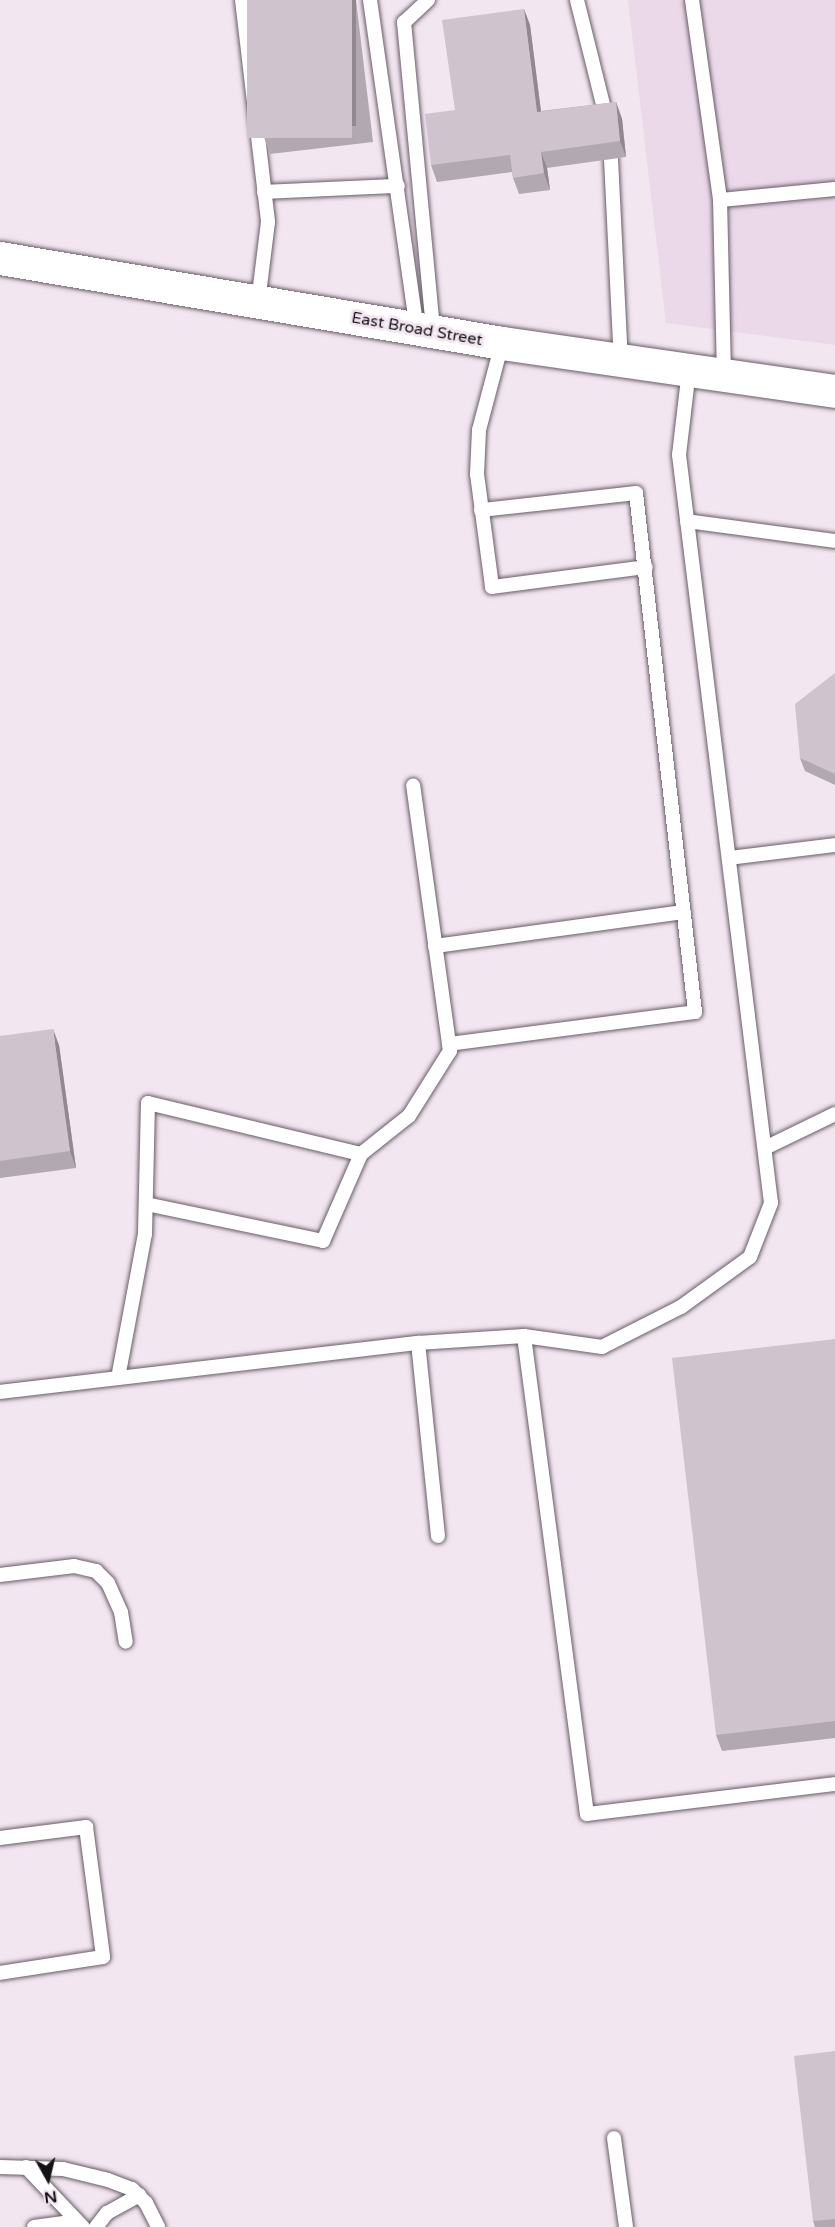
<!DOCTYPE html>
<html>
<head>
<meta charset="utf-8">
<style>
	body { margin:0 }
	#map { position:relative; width:835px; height:2227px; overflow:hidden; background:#f2e6f1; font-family:"Varela Round",sans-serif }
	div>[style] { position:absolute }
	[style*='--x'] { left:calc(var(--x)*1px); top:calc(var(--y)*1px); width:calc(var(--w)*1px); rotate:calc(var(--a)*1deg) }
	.built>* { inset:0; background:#ebd9e9 }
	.roads { filter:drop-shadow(0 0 2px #675d67) drop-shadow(0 0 2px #675d67) }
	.lane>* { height:14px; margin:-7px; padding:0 7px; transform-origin:7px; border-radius:7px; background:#fff }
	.secondary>* { height:33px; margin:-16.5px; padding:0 16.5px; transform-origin:16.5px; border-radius:16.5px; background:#fff }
	.wall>* { inset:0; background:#b2a8b1 }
	.shaded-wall>* { inset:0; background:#918890; transform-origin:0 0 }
	.building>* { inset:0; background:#cfc3ce; transform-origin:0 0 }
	span { translate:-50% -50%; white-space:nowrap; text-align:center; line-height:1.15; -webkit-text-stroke:6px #f2e6f1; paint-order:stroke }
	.street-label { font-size:16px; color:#151114 }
	.north { position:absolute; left:18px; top:2149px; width:60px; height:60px; -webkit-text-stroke:4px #f2e6f1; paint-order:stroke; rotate:172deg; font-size:16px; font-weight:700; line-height:24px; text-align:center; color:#151114 }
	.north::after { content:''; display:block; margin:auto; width:21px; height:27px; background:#151114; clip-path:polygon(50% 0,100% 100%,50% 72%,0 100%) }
</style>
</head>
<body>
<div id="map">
	<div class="built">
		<div style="clip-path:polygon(628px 0,835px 0,835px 345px,666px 323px)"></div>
	</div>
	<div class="roads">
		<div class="lane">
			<div style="--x:242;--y:0;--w:224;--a:83.3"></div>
			<div style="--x:268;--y:222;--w:81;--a:97.1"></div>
			<div style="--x:370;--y:0;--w:332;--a:81.9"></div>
			<div style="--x:428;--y:0;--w:33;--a:137"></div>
			<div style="--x:404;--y:22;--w:310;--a:84.6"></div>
			<div style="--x:577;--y:0;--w:124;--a:76"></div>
			<div style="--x:692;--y:0;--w:202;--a:82"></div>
			<div style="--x:611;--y:159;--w:201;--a:87.2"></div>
			<div style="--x:264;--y:192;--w:134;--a:-2.6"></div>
			<div style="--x:502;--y:343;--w:90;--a:104.8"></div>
			<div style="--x:479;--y:430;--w:44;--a:92.6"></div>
			<div style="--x:477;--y:474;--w:114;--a:82.4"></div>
			<div style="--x:492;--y:587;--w:155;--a:-7.4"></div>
			<div style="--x:724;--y:375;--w:175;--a:-91.3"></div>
			<div style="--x:720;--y:200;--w:116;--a:-5.5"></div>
			<div style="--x:687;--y:521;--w:149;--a:7.7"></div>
			<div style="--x:729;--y:858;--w:107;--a:-7"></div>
			<div style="--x:435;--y:946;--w:251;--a:-7.8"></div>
			<div style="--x:449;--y:1044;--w:248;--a:-7.4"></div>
			<div style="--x:695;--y:1012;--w:522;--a:-96.49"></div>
			<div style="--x:636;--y:493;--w:156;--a:173.7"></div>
			<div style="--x:765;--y:1148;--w:78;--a:-25.9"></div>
			<div style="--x:146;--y:1204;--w:181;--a:11.8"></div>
			<div style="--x:323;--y:1241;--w:95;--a:-66.4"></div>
			<div style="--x:524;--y:1336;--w:482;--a:82.5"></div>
			<div style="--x:587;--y:1814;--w:250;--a:-6.9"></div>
			<div style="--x:118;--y:1378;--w:147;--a:-79.4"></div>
			<div style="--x:145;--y:1234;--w:131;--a:-88.7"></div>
			<div style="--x:148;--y:1103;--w:219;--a:13.5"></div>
			<div style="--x:361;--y:1154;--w:61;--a:-38.4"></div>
			<div style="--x:409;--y:1116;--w:77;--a:-57.8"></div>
			<div style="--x:450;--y:1051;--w:268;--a:-97.9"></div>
			<div style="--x:0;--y:1392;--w:421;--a:-6.7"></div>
			<div style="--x:438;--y:1536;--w:194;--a:-95.9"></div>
			<div style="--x:418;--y:1343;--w:106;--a:-3.8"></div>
			<div style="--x:524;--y:1336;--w:79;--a:8"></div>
			<div style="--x:602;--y:1347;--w:89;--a:-26.9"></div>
			<div style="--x:681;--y:1307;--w:85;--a:-35.9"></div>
			<div style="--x:750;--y:1257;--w:58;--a:-68.7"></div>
			<div style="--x:771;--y:1203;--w:754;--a:-97.01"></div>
			<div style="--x:679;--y:455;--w:86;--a:-83.3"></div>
			<div style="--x:0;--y:1575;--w:75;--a:-6.9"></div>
			<div style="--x:74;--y:1566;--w:23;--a:13"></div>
			<div style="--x:96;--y:1571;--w:17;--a:45"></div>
			<div style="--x:108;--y:1583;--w:32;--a:66"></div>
			<div style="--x:121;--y:1612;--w:30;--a:81"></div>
			<div style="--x:0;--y:1838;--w:87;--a:-7.3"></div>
			<div style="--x:86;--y:1827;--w:131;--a:82.5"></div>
			<div style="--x:103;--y:1957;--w:104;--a:171.2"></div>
			<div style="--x:614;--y:2138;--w:90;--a:82.3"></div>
			<div style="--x:0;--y:2167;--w:63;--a:1.8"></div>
			<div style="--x:63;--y:2169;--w:46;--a:13.7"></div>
			<div style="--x:108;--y:2180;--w:26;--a:21"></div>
			<div style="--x:132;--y:2189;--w:20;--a:45"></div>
			<div style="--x:146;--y:2203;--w:27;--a:63"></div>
			<div style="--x:26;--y:2167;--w:83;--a:46.5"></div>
			<div style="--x:34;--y:2227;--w:43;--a:-7.9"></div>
			<div style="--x:96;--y:2227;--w:18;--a:-52"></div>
			<div style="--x:107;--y:2213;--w:37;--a:-29"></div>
		</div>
		<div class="secondary">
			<div style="--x:0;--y:258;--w:509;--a:9.61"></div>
			<div style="--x:502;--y:343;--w:336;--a:8.2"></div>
		</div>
	</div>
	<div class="wall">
		<div style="clip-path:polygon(356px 0,373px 142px,270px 154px,264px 137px)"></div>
		<div style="clip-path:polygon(524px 9px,530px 25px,541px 111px,616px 102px,622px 119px,626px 157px,547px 168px,550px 190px,519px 194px,513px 178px,512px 172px,437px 182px,431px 165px,455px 110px)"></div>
		<div style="clip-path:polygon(835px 673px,835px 785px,805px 771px,800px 758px)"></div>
		<div style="clip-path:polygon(0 1036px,59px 1045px,76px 1168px,0 1178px)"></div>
		<div style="clip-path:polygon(835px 1339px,835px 1738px,722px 1751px,716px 1735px)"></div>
		<div style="clip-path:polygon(835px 2051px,835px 2227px,815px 2227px,813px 2221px)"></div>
	</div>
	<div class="shaded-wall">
		<div style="left:352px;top:0;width:4px;height:126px"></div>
		<div style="clip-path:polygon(524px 9px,530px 25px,543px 128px,537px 112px)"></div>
		<div style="clip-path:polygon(616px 102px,622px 119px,626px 157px,620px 141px)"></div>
		<div style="clip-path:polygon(541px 152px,547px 168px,550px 190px,544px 173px)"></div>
		<div style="clip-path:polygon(53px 1029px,59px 1045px,76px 1168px,70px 1151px)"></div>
	</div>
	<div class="building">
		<div style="left:247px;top:0;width:105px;height:138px"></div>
		<div style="clip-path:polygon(524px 9px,537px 112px,616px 102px,620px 141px,541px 152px,544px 173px,513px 178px,510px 155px,431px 165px,425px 114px,455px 110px,442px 20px)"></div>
		<div style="clip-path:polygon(835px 673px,835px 774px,800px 758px,795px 704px)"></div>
		<div style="clip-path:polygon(53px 1029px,70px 1151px,0 1161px,0 1036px)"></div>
		<div style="clip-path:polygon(835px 1339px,835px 1721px,716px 1735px,672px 1358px)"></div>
		<div style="clip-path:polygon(835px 2051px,835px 2219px,813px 2221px,794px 2056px)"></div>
	</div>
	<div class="street-label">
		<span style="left:417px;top:329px;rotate:10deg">East Broad Street</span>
	</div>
	<div class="north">N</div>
</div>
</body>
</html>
